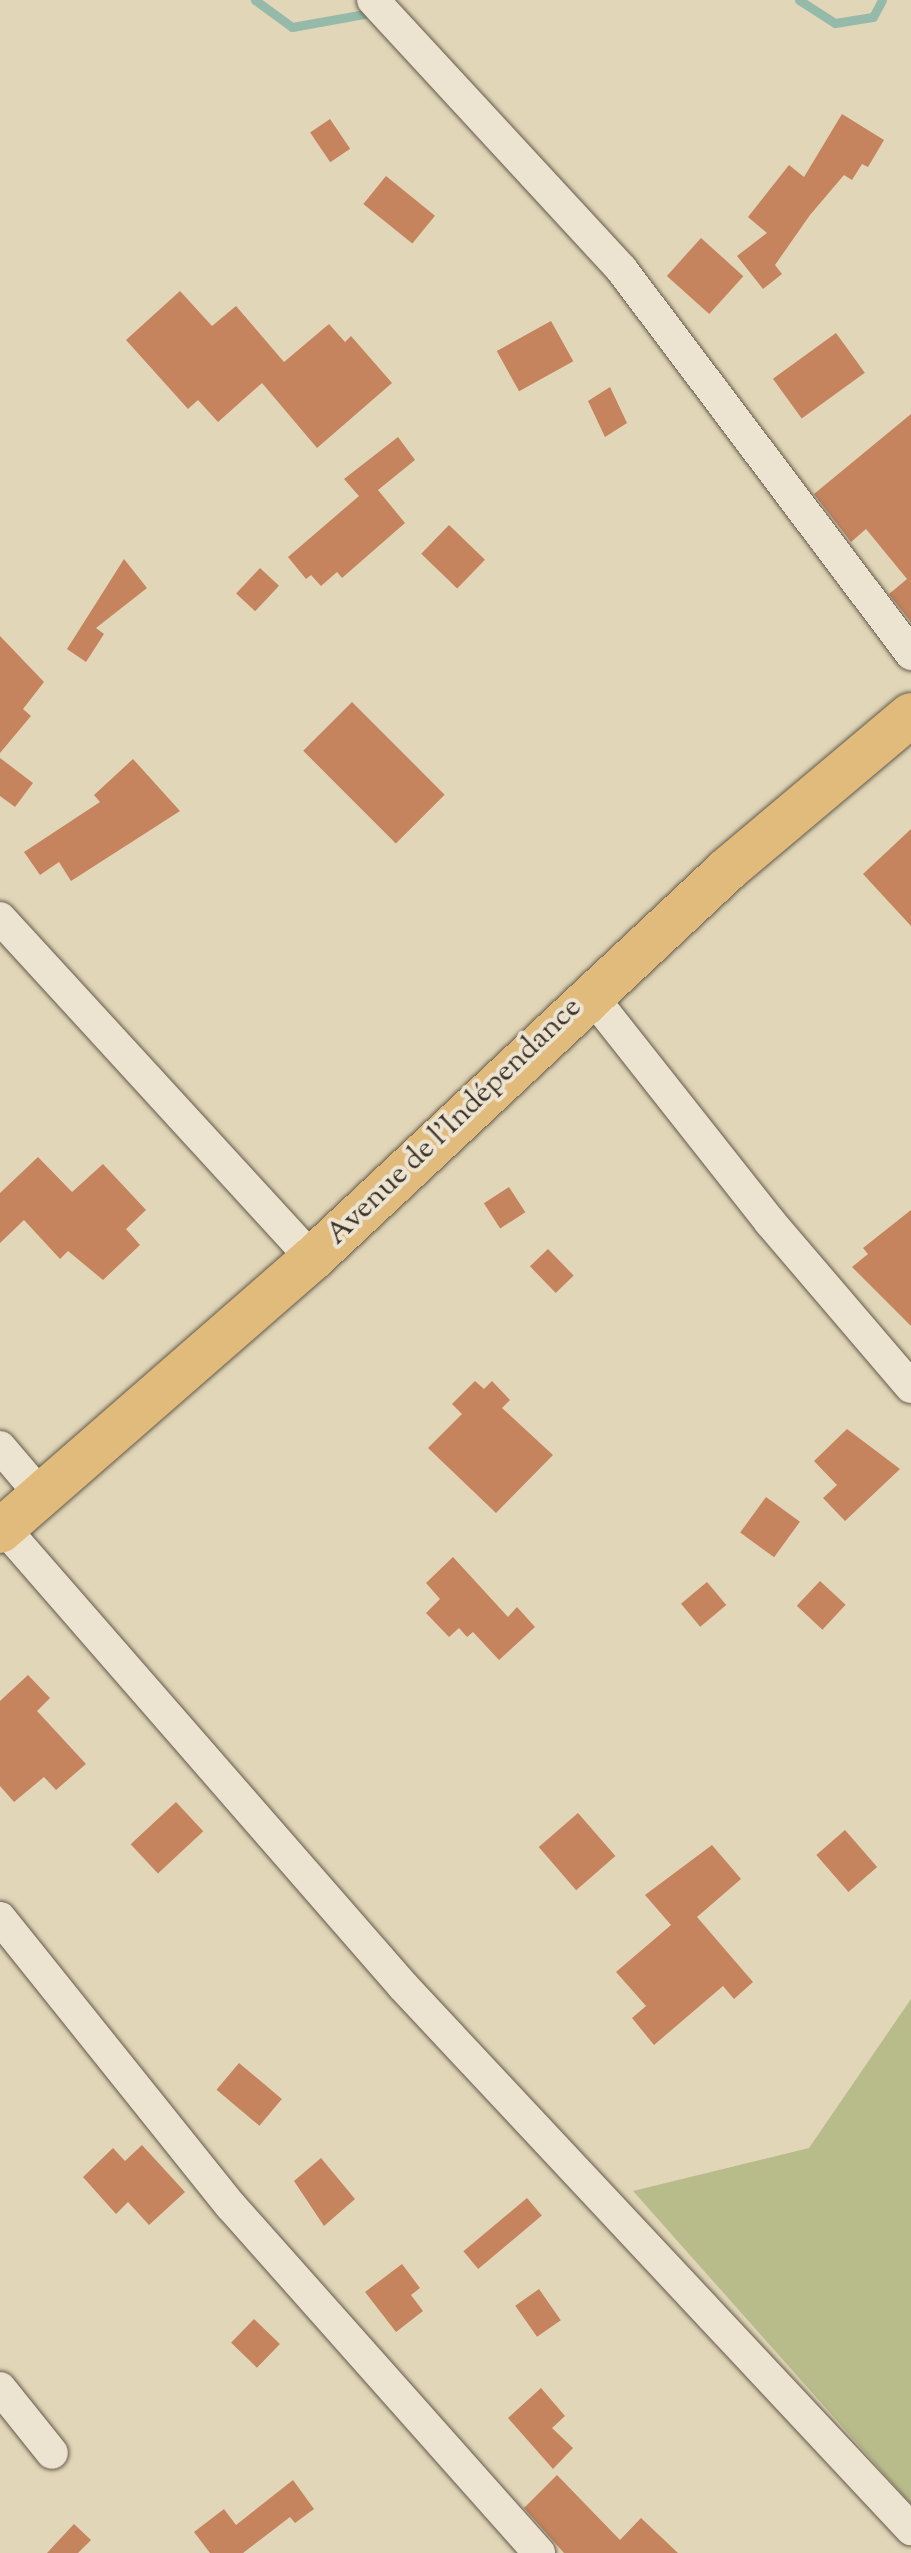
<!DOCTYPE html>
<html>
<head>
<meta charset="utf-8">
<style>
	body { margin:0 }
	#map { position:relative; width:911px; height:2553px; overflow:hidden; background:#e1d6b8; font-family:"Sorts Mill Goudy",serif }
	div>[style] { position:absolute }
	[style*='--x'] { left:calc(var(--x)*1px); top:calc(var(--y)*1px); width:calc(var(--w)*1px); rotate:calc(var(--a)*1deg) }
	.green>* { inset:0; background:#b8bc8b }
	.stream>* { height:9px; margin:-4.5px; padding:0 4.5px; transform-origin:4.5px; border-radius:4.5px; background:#95baaa }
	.building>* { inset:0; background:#c5845e; transform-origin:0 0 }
	.roads { filter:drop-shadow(0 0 2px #64594a) drop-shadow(0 0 2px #64594a) }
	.minor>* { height:32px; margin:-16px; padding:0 16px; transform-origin:16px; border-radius:16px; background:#ece4d1 }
	.primary>* { height:44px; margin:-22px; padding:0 22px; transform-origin:22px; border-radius:22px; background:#e0bb7c }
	span { translate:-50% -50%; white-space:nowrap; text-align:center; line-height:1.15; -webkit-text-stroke:8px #ece4d1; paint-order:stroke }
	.street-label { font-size:30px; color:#3a2f25 }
</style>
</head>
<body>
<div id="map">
	<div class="green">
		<div style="clip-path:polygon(911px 1999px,911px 2504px,633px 2191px,809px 2148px)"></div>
	</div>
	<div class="stream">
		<div style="--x:255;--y:0;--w:46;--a:36.1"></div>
		<div style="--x:292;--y:27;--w:73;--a:-10.2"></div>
		<div style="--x:799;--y:0;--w:43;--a:32.6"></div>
		<div style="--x:835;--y:23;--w:38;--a:-9"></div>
		<div style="--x:873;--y:17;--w:19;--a:-62"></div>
	</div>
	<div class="building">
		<div style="clip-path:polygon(842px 114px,884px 140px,868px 167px,862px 164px,852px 180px,844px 175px,810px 215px,775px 265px,782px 274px,763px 289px,737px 256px,767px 233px,748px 217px,789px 165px,804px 177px)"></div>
		<div style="left:330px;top:119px;width:36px;height:24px;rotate:56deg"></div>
		<div style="left:386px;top:176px;width:63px;height:36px;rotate:39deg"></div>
		<div style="left:701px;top:238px;width:57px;height:51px;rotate:42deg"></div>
		<div style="clip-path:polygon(180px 291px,212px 326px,236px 306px,284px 362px,329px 324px,345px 342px,351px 336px,392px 383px,317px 448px,262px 383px,218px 422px,198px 400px,188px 409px,126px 340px)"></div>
		<div style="left:551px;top:321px;width:46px;height:62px;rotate:61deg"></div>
		<div style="left:836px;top:333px;width:49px;height:78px;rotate:54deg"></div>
		<div style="clip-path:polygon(610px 387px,627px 423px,605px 437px,588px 401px)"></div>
		<div style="clip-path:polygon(911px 414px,911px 622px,889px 594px,907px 579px,866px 529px,851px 542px,814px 494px)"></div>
		<div style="clip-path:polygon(398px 437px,415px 460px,378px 490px,405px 523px,342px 578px,337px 572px,321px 586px,311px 575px,306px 579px,288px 557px,359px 496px,344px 479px)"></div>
		<div style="left:449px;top:525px;width:50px;height:40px;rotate:44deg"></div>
		<div style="clip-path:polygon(124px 559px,147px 588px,96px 628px,104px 634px,86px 662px,67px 649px)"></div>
		<div style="left:260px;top:568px;width:26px;height:35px;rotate:43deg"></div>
		<div style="clip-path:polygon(0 636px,44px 682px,23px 709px,31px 716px,0 753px)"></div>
		<div style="left:352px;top:702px;width:131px;height:69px;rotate:45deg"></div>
		<div style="clip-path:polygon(0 758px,33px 783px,15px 807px,0 796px)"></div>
		<div style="clip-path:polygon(133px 759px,180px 811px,71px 881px,59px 862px,40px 875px,24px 852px,100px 802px,94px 795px)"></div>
		<div style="clip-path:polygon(911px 829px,911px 926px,863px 874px)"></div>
		<div style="clip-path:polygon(38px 1157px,72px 1192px,103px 1164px,146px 1210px,126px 1229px,140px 1245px,103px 1280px,68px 1251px,60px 1259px,24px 1220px,0 1243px,0 1193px)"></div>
		<div style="left:509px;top:1187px;width:30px;height:30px;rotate:57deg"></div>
		<div style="clip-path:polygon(911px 1210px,911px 1326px,852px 1267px,868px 1254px,863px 1248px)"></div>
		<div style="left:548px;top:1249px;width:37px;height:25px;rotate:46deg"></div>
		<div style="clip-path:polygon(475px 1381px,484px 1389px,492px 1381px,510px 1400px,502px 1408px,553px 1455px,496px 1513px,428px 1448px,462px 1414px,452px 1404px)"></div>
		<div style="clip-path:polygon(847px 1429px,900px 1469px,845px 1521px,823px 1498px,837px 1485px,814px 1461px)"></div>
		<div style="left:766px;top:1497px;width:42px;height:44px;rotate:36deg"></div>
		<div style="clip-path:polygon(453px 1557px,508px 1617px,517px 1607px,535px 1627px,499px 1660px,473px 1632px,467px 1637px,459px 1628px,449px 1637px,426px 1613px,440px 1599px,426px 1583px)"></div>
		<div style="left:820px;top:1581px;width:35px;height:34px;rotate:43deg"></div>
		<div style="left:707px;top:1582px;width:30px;height:34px;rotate:50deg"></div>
		<div style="clip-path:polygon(28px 1675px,50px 1698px,37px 1711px,86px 1764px,56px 1790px,44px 1777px,14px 1802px,0 1786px,0 1701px)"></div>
		<div style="left:176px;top:1802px;width:40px;height:62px;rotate:47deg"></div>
		<div style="left:578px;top:1813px;width:57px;height:52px;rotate:49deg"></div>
		<div style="left:845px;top:1830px;width:49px;height:38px;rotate:49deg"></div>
		<div style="clip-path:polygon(712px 1845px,741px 1879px,697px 1917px,753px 1982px,734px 1999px,723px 1986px,654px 2045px,632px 2018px,646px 2006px,616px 1972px,671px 1925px,645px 1895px)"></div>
		<div style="left:239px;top:2063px;width:56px;height:35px;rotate:40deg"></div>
		<div style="clip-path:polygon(142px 2145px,185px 2192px,149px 2225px,128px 2202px,116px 2214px,83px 2177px,113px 2148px,125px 2161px)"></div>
		<div style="clip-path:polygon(321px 2158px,355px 2199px,324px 2226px,294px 2181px)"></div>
		<div style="left:527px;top:2198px;width:23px;height:83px;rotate:50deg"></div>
		<div style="clip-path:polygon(402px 2264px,420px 2288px,411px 2295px,423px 2311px,396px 2332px,365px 2292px)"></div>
		<div style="left:539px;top:2289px;width:38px;height:29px;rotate:55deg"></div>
		<div style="left:254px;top:2319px;width:36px;height:33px;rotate:44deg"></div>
		<div style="clip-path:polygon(541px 2388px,565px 2416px,552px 2428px,573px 2448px,553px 2469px,508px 2418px)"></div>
		<div style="clip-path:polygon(557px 2475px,620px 2540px,641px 2518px,678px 2553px,564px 2553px,524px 2508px)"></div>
		<div style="clip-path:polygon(293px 2480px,314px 2509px,295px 2523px,290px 2517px,243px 2553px,210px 2553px,194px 2532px,224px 2509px,236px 2525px)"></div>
		<div style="clip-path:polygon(74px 2524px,91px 2540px,78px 2553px,47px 2553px)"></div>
	</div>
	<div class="roads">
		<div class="minor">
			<div style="--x:373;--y:0;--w:367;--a:47.3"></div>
			<div style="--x:622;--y:270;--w:481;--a:53"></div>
			<div style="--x:0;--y:918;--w:462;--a:47.5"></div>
			<div style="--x:590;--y:994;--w:290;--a:51.7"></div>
			<div style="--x:770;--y:1222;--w:217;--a:49.5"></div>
			<div style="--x:0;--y:1447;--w:62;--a:49.6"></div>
			<div style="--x:3;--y:1527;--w:609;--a:48.93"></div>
			<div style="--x:403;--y:1986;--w:744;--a:46.91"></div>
			<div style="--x:0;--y:1918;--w:369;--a:51.3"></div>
			<div style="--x:231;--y:2206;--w:464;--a:48.4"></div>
			<div style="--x:0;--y:2388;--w:83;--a:51.3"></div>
		</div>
		<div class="primary">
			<div style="--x:0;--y:1531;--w:414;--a:-41.1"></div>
			<div style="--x:312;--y:1259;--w:570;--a:-43.15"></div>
			<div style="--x:728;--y:869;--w:239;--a:-40.1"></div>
		</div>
	</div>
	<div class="street-label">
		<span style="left:455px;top:1122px;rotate:-44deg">Avenue de l'Indépendance</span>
	</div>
</div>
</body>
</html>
